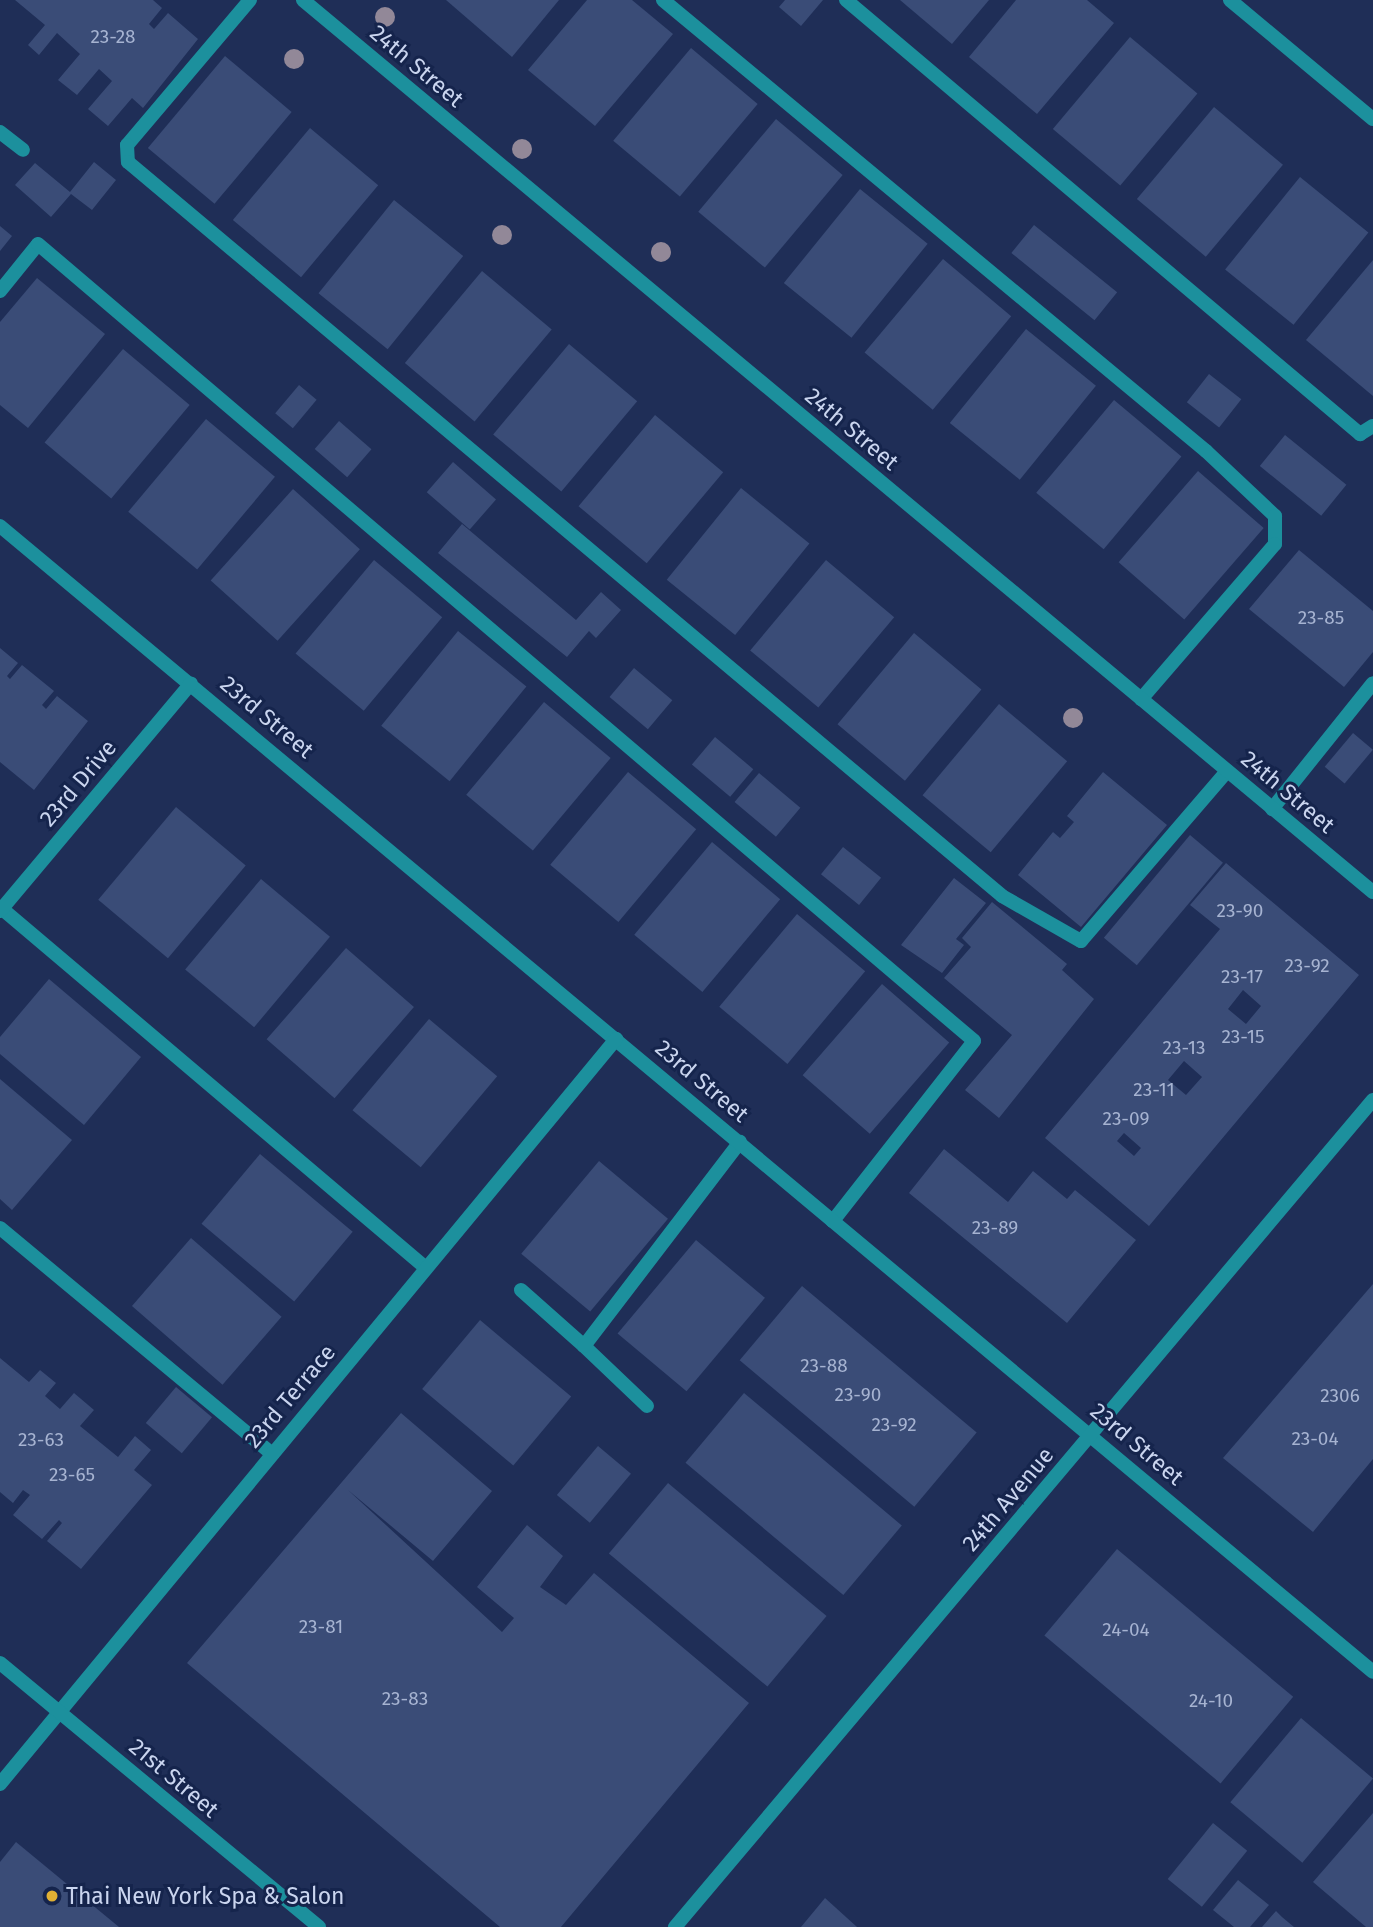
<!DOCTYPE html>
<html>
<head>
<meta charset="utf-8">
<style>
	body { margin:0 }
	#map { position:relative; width:1373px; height:1927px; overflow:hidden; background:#1f2e57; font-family:"Fira Sans",sans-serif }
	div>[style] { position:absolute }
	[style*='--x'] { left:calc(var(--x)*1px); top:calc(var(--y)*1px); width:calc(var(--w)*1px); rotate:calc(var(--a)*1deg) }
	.building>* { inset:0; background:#3a4c77; transform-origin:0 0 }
	.service>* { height:14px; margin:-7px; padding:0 7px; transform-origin:7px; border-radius:7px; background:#1c909d }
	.minor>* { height:14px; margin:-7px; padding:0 7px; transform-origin:7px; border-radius:7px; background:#1c909d }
	.tertiary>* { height:14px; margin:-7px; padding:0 7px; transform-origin:7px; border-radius:7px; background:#1c909d }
	.trees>* { width:20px; height:20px; margin:-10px; border-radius:50%; background:#928898 }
	.dots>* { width:19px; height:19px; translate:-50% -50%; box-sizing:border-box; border:4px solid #15244c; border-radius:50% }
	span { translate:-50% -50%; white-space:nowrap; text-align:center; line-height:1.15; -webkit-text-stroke:6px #15244c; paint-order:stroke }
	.number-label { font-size:19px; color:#a6b3d1 }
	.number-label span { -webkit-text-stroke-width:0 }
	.street-label { font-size:23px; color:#cad5ef }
	.poi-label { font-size:23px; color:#cad5ef }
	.left { translate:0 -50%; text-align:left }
</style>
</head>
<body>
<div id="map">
	<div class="building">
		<div style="clip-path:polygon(15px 0,153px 0,162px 8px,149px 24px,154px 29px,168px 13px,198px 39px,143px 108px,132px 98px,108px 126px,88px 109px,112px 81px,99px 69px,77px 95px,58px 80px,80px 54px,57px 33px,39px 55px,28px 45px,45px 25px)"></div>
		<div style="clip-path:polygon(446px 0,559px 0,512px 57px)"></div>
		<div style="clip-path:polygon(587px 0,632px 0,673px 34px,595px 126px,528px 70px)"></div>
		<div style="clip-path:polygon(785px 0,823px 0,801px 26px,779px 7px)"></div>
		<div style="clip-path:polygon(900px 0,989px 0,952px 44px)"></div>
		<div style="clip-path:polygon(1016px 0,1087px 0,1114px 23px,1037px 114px,969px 57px)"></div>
		<div style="left:1130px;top:37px;width:88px;height:120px;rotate:40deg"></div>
		<div style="left:691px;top:48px;width:87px;height:121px;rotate:40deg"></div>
		<div style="left:225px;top:56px;width:87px;height:120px;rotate:40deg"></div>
		<div style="left:1214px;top:107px;width:90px;height:120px;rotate:40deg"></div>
		<div style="left:776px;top:119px;width:87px;height:121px;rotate:40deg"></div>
		<div style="left:310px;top:128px;width:89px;height:120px;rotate:40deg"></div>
		<div style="clip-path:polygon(94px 162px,116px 180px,92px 210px,71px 194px,51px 217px,15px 185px,35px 163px,70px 192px)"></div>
		<div style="left:1300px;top:177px;width:88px;height:119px;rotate:39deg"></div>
		<div style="left:860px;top:189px;width:87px;height:121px;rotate:39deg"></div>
		<div style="left:394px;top:200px;width:89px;height:120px;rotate:39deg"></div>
		<div style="left:1034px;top:225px;width:107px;height:36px;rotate:39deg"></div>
		<div style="clip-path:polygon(0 226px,12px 236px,0 251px)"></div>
		<div style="left:943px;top:259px;width:89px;height:122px;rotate:40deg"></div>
		<div style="clip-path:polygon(1373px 260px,1373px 396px,1306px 340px)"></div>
		<div style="left:482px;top:271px;width:91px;height:120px;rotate:40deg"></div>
		<div style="clip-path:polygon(37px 278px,105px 334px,28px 428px,0 405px,0 322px)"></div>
		<div style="left:1026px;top:329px;width:90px;height:121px;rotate:39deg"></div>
		<div style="left:569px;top:344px;width:89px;height:118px;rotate:40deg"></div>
		<div style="left:123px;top:349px;width:87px;height:122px;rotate:40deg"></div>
		<div style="left:1209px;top:374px;width:41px;height:36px;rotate:38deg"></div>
		<div style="left:299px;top:385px;width:23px;height:37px;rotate:40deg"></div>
		<div style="left:1114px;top:400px;width:88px;height:121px;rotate:40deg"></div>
		<div style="left:655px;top:415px;width:89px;height:119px;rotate:40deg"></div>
		<div style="left:206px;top:419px;width:90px;height:121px;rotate:40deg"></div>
		<div style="left:339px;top:421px;width:43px;height:37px;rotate:41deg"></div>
		<div style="left:1285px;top:435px;width:79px;height:40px;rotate:39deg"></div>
		<div style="left:453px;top:462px;width:57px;height:40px;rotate:41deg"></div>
		<div style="left:1198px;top:471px;width:87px;height:121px;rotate:41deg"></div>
		<div style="left:741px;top:488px;width:88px;height:118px;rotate:39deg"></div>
		<div style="left:293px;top:489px;width:90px;height:123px;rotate:42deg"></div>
		<div style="clip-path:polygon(462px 524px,576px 620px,601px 592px,621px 610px,596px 638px,589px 631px,567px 657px,438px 553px)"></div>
		<div style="clip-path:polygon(1299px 550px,1373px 611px,1373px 652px,1344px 687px,1249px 609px)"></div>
		<div style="left:374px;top:560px;width:89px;height:122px;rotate:40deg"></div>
		<div style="left:826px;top:560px;width:89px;height:118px;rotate:40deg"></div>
		<div style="left:458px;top:631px;width:88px;height:122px;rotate:39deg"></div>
		<div style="left:914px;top:633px;width:88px;height:119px;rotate:40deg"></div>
		<div style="clip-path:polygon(0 648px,18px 663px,7px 676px,10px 679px,22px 665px,54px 691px,42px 705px,46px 709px,57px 696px,88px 721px,34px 790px,0 762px)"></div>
		<div style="left:634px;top:668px;width:50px;height:38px;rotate:40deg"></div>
		<div style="left:544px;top:702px;width:87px;height:121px;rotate:40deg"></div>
		<div style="left:999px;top:704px;width:89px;height:119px;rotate:40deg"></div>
		<div style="left:1353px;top:733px;width:26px;height:44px;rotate:40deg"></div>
		<div style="left:715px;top:737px;width:50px;height:36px;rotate:40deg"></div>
		<div style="left:628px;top:772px;width:89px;height:121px;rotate:40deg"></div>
		<div style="clip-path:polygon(1103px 772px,1167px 825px,1081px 927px,1018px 875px,1053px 832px,1060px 838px,1074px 822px,1067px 816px)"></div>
		<div style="left:759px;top:773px;width:54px;height:38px;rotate:40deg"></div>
		<div style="left:176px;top:807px;width:91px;height:121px;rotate:40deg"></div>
		<div style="left:1190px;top:835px;width:43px;height:134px;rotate:40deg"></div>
		<div style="left:712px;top:842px;width:89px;height:121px;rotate:40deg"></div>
		<div style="left:843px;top:847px;width:49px;height:35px;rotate:39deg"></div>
		<div style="clip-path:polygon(evenodd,1226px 863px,1359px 975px,1149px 1226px,1045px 1138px,1220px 929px,1190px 905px,1226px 863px,1243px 990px,1261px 1006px,1246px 1024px,1228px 1009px,1243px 990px,1226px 863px,1184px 1061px,1202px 1077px,1186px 1095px,1168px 1080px,1184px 1061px,1226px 863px,1124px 1133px,1141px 1148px,1134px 1156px,1117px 1141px,1124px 1133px)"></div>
		<div style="clip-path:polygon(954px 878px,986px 903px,956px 939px,964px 945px,942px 973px,901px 945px)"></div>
		<div style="left:261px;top:879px;width:90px;height:118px;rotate:40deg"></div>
		<div style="clip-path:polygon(992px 902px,1067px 964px,1062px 970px,1094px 999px,999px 1118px,965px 1090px,1012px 1035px,944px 978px,971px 947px,962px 938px)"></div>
		<div style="left:797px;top:914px;width:89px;height:121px;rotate:40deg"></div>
		<div style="left:346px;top:948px;width:90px;height:121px;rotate:41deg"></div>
		<div style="clip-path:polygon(49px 979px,141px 1057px,84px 1125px,0 1054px,0 1037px)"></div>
		<div style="left:882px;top:984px;width:89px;height:121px;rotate:41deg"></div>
		<div style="left:429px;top:1019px;width:89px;height:119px;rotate:40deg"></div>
		<div style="clip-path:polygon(0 1079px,72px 1140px,12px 1210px,0 1199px)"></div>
		<div style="clip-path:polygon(944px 1149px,1008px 1202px,1033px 1171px,1067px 1199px,1075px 1190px,1136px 1240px,1067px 1323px,909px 1193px)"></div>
		<div style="left:260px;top:1154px;width:121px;height:91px;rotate:40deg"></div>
		<div style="left:599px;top:1161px;width:90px;height:121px;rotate:40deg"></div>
		<div style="left:191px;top:1238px;width:120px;height:90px;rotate:41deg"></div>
		<div style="left:696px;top:1240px;width:90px;height:122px;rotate:40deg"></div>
		<div style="clip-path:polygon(1373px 1284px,1373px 1459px,1313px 1532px,1223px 1458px)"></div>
		<div style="left:802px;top:1286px;width:228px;height:97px;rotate:40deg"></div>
		<div style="left:480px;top:1320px;width:119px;height:90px;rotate:40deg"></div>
		<div style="clip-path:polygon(0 1358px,29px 1382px,40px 1370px,56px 1383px,45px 1396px,60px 1409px,74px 1393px,94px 1410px,80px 1426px,118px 1457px,135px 1436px,151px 1450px,134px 1470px,152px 1485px,81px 1569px,47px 1541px,62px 1523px,59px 1520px,42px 1539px,13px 1515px,30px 1495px,23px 1490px,13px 1503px,0 1492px)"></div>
		<div style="left:176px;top:1387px;width:47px;height:47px;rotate:40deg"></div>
		<div style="left:744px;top:1393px;width:206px;height:91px;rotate:40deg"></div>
		<div style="clip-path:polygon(401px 1413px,492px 1491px,433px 1561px,348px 1490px,502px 1632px,514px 1618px,477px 1587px,527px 1525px,563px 1556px,540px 1587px,566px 1605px,594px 1573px,749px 1703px,561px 1927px,500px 1927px,187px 1663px)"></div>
		<div style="left:598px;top:1446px;width:43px;height:64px;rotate:40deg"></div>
		<div style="left:668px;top:1483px;width:207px;height:92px;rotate:40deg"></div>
		<div style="left:1117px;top:1549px;width:230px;height:113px;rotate:40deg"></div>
		<div style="left:1301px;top:1718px;width:94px;height:110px;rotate:40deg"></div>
		<div style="clip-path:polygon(1373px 1813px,1373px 1927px,1366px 1927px,1313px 1882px)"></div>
		<div style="left:1213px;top:1823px;width:44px;height:72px;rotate:39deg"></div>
		<div style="clip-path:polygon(16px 1842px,119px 1927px,0 1927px,0 1862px)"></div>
		<div style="clip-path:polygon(1238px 1880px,1269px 1905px,1250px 1927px,1234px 1927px,1213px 1910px)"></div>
		<div style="clip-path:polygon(825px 1898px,857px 1927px,801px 1927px)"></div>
		<div style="clip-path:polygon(1276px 1911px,1282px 1917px,1294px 1927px,1262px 1927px)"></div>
	</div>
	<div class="service">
		<div style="--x:250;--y:0;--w:190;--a:130.3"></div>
		<div style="--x:127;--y:145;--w:17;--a:87"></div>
		<div style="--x:128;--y:162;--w:1141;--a:40.02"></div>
		<div style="--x:1002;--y:896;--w:91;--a:29.7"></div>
		<div style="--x:1081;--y:941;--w:224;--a:-49.3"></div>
		<div style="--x:663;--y:0;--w:706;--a:39.71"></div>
		<div style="--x:1206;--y:451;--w:95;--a:43.3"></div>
		<div style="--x:1275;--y:516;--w:28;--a:90"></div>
		<div style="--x:1275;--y:544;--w:205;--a:130.8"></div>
		<div style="--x:846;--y:0;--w:673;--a:40.18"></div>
		<div style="--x:1360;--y:434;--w:15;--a:-32"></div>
		<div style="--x:0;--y:132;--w:29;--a:38"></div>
		<div style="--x:0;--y:291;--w:60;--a:-51"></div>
		<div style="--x:38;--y:244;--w:1229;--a:40.41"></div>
		<div style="--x:974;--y:1041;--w:229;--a:128.1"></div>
		<div style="--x:1272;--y:809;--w:161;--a:-51.3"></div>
		<div style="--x:0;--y:907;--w:558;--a:40.28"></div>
		<div style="--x:0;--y:1228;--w:354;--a:39.7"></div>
		<div style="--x:521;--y:1290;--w:84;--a:41.6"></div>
		<div style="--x:647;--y:1406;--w:87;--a:-136.4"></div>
		<div style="--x:584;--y:1346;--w:257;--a:-52.6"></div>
	</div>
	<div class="minor">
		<div style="--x:303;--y:0;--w:1393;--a:39.82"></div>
		<div style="--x:1230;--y:0;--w:186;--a:39.8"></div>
		<div style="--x:0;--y:526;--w:1788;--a:39.85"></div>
		<div style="--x:0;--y:911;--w:297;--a:-50"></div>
		<div style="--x:0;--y:1784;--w:967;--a:-50.41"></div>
	</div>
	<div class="tertiary">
		<div style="--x:0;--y:1663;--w:414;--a:39.6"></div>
		<div style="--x:675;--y:1927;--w:1082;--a:-49.84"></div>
	</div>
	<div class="trees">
		<div style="left:385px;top:17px"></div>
		<div style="left:294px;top:59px"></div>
		<div style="left:522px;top:149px"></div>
		<div style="left:502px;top:235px"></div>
		<div style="left:661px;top:252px"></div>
		<div style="left:1073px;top:718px"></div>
	</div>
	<div class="dots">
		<div style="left:52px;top:1896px;background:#e0b034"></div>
	</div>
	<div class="number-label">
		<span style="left:113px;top:37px">23-28</span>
		<span style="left:1321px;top:618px">23-85</span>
		<span style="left:1240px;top:911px">23-90</span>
		<span style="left:1307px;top:966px">23-92</span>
		<span style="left:1242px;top:977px">23-17</span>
		<span style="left:1243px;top:1037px">23-15</span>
		<span style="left:1184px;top:1048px">23-13</span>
		<span style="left:1154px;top:1090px">23-11</span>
		<span style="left:1126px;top:1119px">23-09</span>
		<span style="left:995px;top:1228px">23-89</span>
		<span style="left:824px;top:1366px">23-88</span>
		<span style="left:858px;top:1395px">23-90</span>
		<span style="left:1340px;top:1396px">2306</span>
		<span style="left:894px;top:1425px">23-92</span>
		<span style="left:1315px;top:1439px">23-04</span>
		<span style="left:41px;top:1440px">23-63</span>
		<span style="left:72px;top:1475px">23-65</span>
		<span style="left:321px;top:1627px">23-81</span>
		<span style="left:1126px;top:1630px">24-04</span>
		<span style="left:405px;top:1699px">23-83</span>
		<span style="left:1211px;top:1701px">24-10</span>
	</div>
	<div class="street-label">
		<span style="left:417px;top:66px;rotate:40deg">24th Street</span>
		<span style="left:852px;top:429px;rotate:40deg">24th Street</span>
		<span style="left:267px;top:717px;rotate:40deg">23rd Street</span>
		<span style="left:78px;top:783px;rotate:-50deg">23rd Drive</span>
		<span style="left:1288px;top:792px;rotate:40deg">24th Street</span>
		<span style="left:702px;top:1081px;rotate:40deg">23rd Street</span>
		<span style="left:290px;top:1396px;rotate:-50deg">23rd Terrace</span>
		<span style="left:1137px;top:1444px;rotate:40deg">23rd Street</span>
		<span style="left:1008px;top:1499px;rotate:-50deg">24th Avenue</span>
		<span style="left:174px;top:1778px;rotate:40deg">21st Street</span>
	</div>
	<div class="poi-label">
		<span class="left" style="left:66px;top:1896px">Thai New York Spa &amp; Salon</span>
	</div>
</div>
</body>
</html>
